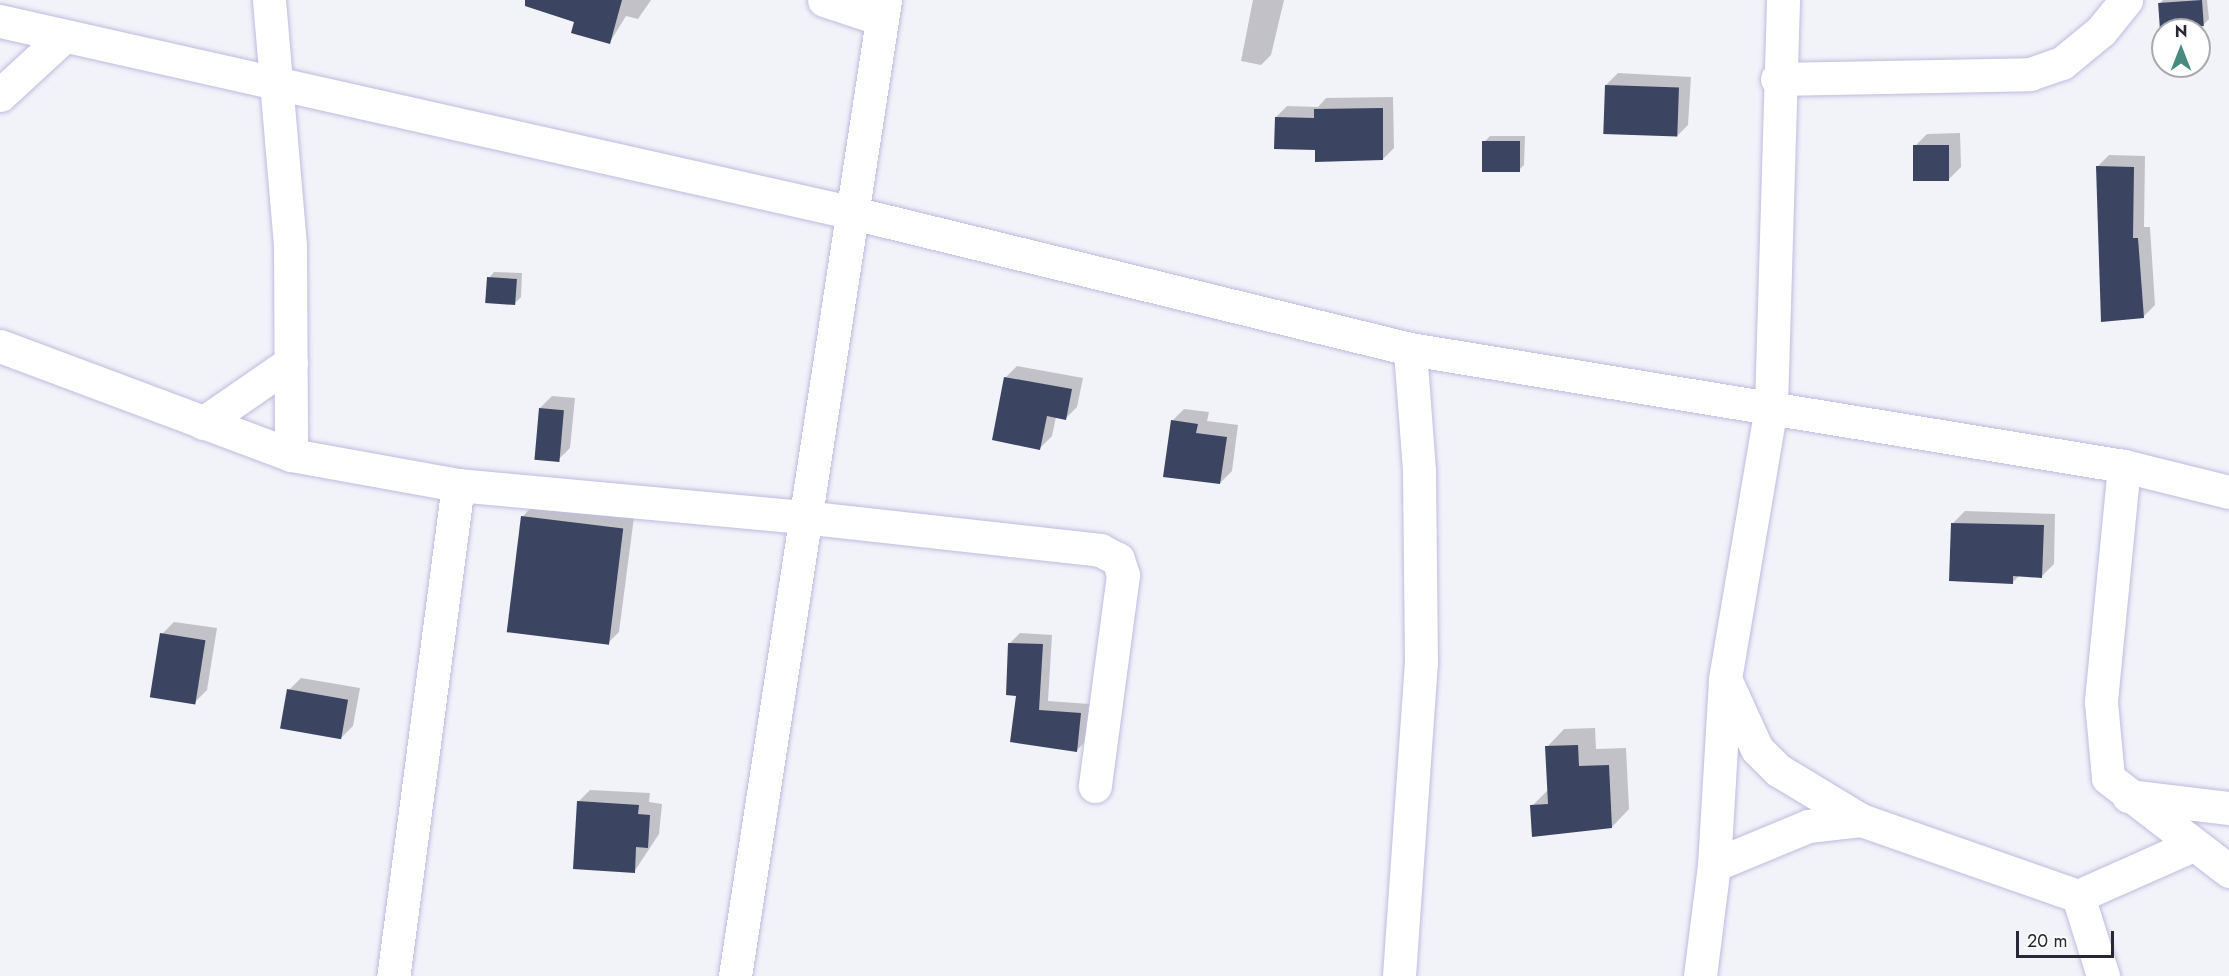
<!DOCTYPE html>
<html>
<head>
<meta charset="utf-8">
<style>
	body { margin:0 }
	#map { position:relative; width:2229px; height:976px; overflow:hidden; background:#f2f2f9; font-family:Jost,sans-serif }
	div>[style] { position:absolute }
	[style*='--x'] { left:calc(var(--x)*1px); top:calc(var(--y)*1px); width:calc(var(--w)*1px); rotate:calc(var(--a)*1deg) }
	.shadow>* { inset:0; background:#0003 }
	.building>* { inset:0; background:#3b4561; transform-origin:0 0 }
	.roads { filter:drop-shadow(0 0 2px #bebbde) drop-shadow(0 0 2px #bebbde) }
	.minor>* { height:33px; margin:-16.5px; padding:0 16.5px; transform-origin:16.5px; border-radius:16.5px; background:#fff }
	span { translate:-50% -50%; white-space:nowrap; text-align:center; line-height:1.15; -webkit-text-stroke:6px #fff; paint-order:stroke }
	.north { position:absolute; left:2151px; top:18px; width:60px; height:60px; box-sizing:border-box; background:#fff; border:2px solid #a9a9ae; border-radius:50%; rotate:0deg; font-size:16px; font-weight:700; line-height:24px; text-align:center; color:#292735 }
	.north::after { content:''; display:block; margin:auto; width:21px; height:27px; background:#478b7f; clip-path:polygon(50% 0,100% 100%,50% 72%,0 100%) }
	.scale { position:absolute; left:2016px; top:931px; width:98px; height:27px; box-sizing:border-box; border:3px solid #292735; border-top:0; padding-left:8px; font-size:18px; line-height:21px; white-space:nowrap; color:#292735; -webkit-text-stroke:4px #fff; paint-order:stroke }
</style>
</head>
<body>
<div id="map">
	<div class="shadow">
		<div style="clip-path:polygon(572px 0,651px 0,638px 19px,626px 16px,610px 42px,576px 21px)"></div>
		<div style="clip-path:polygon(1253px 0,1284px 0,1271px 55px,1261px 65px,1241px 61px)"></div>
		<div style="clip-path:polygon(2163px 0,2207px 0,2209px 19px,2203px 25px,2159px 4px)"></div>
		<div style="clip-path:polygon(1618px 73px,1691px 77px,1688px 125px,1676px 137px,1606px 85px)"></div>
		<div style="clip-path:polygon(1393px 97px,1394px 148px,1383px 159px,1316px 148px,1276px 117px,1287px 106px,1318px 107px,1326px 98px)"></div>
		<div style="clip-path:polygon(1960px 133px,1961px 167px,1949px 179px,1915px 146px,1927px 134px)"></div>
		<div style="clip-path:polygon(1490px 136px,1525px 136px,1524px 165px,1518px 171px,1484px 142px)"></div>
		<div style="clip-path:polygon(2109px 155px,2145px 156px,2144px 227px,2150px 227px,2155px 305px,2143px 317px,2097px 167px)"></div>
		<div style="clip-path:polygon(494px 272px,522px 273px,521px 297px,515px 303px,489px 278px)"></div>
		<div style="clip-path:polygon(1017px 366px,1083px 378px,1077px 407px,1065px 419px,1056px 417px,1052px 436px,1040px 448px,1005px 378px)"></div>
		<div style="clip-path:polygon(552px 396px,575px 398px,570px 448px,558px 460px,540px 408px)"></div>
		<div style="clip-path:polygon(1184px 409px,1209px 412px,1207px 421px,1238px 425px,1232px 471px,1220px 483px,1172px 421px)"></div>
		<div style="clip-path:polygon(534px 505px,634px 517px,619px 632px,607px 644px,522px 517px)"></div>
		<div style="clip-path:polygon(1965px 511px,2055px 514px,2054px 564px,2042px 576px,2020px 575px,2012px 583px,1953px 523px)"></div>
		<div style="clip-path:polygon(174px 622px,217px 628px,207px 690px,195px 702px,162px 634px)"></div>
		<div style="clip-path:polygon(1020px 633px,1052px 635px,1048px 701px,1090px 704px,1086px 741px,1077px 750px,1018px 694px,1010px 643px)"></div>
		<div style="clip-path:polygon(301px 678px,360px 688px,353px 726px,341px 738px,289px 690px)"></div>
		<div style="clip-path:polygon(1595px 728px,1596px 749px,1626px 748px,1629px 809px,1612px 827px,1532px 806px,1549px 789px,1547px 747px,1564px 729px)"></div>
		<div style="clip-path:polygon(590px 790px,650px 793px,649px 802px,662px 804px,659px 834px,634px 872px,578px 802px)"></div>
	</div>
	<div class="building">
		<div style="clip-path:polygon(525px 0,622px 0,610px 44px,571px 33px,574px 22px,525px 6px)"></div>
		<div style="left:2202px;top:0;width:26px;height:44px;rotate:86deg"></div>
		<div style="left:1605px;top:85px;width:74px;height:49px;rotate:2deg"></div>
		<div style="clip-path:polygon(1383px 108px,1383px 160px,1315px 162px,1315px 150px,1274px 149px,1275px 117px,1314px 118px,1314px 109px)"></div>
		<div style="left:1482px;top:141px;width:38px;height:31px"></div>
		<div style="left:1949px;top:145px;width:36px;height:36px;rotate:90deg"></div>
		<div style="clip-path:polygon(2096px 166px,2134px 167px,2133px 238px,2138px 238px,2144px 318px,2101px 322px)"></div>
		<div style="left:487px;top:277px;width:30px;height:26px;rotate:4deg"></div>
		<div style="clip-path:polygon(1004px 377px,1072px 389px,1066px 420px,1047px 416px,1040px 450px,992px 440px)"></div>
		<div style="left:539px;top:408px;width:25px;height:52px;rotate:5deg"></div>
		<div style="clip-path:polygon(1171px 420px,1198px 424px,1196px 433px,1227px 437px,1220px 484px,1163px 477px)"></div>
		<div style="left:521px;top:516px;width:103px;height:117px;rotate:7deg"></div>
		<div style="clip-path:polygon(1951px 523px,2044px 525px,2042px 578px,2013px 576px,2013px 584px,1949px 581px)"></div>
		<div style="left:160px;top:633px;width:46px;height:65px;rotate:9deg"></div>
		<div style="clip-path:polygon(1008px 643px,1043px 644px,1039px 710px,1081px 713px,1077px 752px,1010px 742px,1016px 696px,1006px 695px)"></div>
		<div style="left:287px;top:689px;width:62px;height:40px;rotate:10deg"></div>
		<div style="clip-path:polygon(1578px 745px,1579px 766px,1609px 765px,1612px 828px,1532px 837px,1530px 805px,1548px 804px,1545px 746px)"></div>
		<div style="clip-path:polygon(577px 801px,639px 805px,638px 814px,650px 815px,648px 848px,636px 847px,635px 873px,573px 869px)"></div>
	</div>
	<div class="roads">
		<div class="minor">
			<div style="--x:269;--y:0;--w:247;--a:85.1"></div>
			<div style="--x:290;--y:246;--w:209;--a:89.7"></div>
			<div style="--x:824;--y:0;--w:60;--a:18.4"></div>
			<div style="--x:0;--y:21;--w:870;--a:12.68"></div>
			<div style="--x:849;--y:212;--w:577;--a:13.72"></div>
			<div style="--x:1410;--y:349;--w:724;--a:9.31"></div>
			<div style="--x:2124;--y:466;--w:108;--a:13.9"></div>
			<div style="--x:1777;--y:79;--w:253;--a:-1.1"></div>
			<div style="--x:2030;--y:74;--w:34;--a:-19"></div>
			<div style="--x:2062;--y:63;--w:50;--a:-39.4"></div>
			<div style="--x:2101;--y:31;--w:40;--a:-51"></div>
			<div style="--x:0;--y:95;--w:83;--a:-42.6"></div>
			<div style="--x:0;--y:346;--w:311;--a:20.5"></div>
			<div style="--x:291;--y:455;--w:170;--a:10.2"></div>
			<div style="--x:458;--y:485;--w:495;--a:97.5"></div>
			<div style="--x:203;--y:423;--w:107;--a:-34.7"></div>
			<div style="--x:2124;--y:466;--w:237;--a:95.6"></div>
			<div style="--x:2101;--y:702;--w:76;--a:84.7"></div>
			<div style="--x:2108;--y:778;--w:153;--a:37.5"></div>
			<div style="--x:458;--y:485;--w:346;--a:5.3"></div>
			<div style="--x:803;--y:517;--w:299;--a:6.3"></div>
			<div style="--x:1100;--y:550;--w:20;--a:27"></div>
			<div style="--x:1118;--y:559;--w:17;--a:73"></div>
			<div style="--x:1123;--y:575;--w:213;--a:97.6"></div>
			<div style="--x:1727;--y:683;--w:72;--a:65.6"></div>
			<div style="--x:1757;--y:749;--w:30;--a:45"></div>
			<div style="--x:1778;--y:770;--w:97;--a:31.1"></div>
			<div style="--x:2128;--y:796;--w:102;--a:6.8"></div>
			<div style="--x:1714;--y:865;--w:102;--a:-22.5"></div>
			<div style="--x:1808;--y:826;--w:53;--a:-6.5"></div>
			<div style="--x:1861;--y:820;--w:230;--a:19.3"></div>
			<div style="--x:2078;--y:896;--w:126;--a:-23.9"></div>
			<div style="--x:2078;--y:896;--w:84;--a:72.6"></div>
			<div style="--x:735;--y:976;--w:987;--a:-81.26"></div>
			<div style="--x:1399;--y:976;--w:314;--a:-86"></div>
			<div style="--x:1421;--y:663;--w:193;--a:-90.6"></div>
			<div style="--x:1419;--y:470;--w:121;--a:-94.3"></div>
			<div style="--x:1700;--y:976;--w:112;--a:-82.8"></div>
			<div style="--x:1714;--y:865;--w:186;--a:-86.6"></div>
			<div style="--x:1725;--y:679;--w:277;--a:-80.4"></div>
			<div style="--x:1771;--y:406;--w:406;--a:-88.3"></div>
		</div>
	</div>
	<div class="north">N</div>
	<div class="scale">20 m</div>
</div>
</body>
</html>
